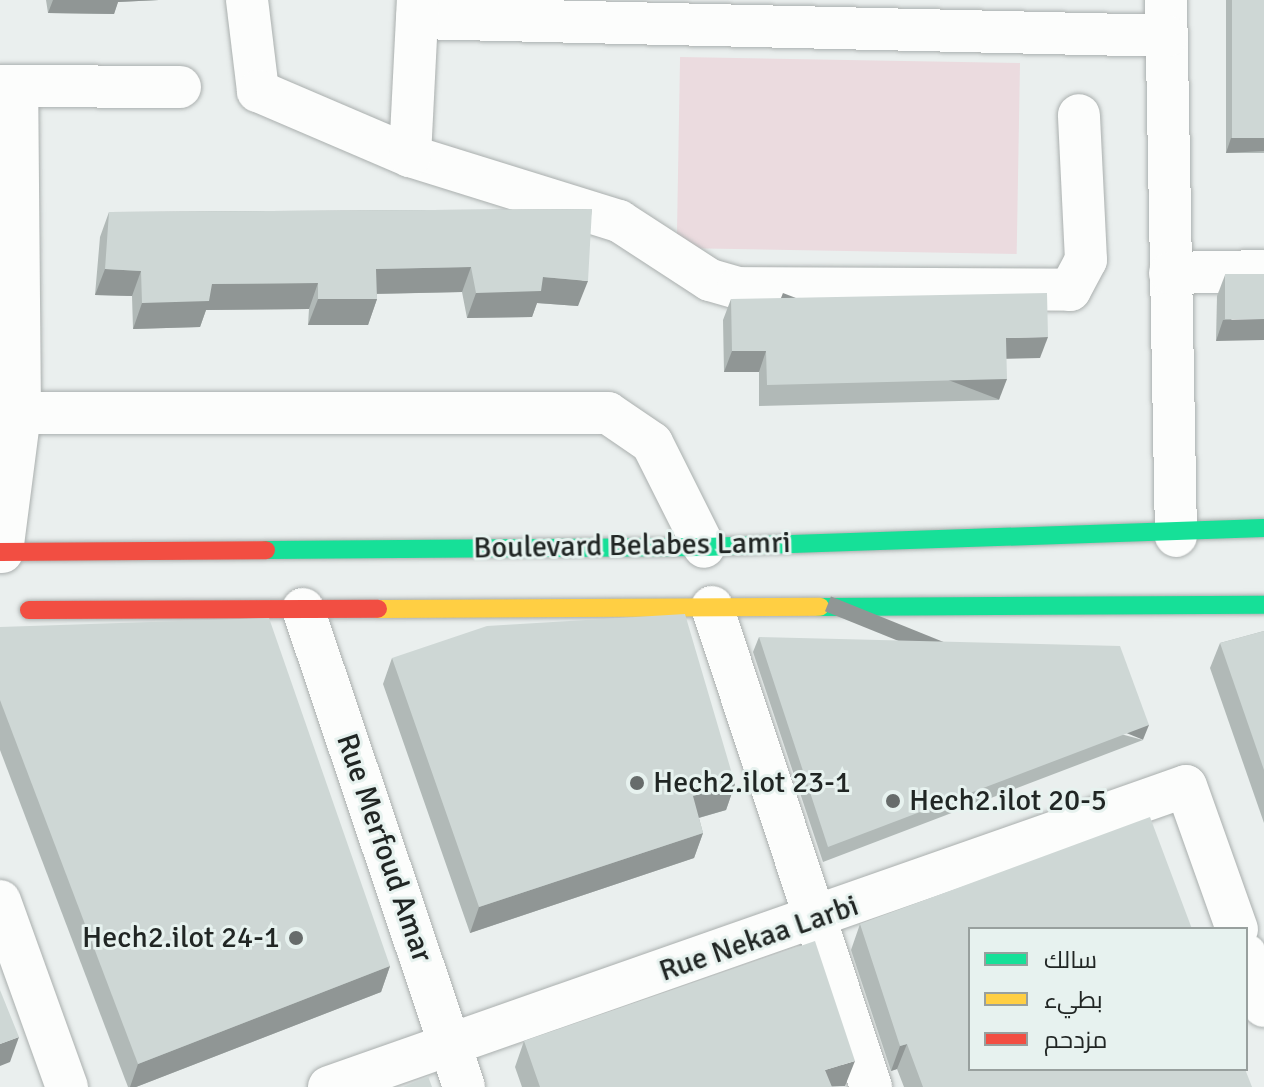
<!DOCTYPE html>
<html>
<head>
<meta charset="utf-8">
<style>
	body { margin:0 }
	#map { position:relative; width:1264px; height:1087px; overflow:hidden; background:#eaefee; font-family:Signika,Cairo,sans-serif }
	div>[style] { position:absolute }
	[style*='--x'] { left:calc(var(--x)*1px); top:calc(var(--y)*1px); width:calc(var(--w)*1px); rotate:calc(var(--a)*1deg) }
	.green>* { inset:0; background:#ebdbdf; transform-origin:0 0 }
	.roads { filter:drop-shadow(0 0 2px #aaafae) drop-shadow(0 0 2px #aaafae) }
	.street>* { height:42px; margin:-21px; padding:0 21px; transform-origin:21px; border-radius:21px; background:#fcfdfc }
	.fast>* { height:18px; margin:-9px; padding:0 9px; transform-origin:9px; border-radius:9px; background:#16e098 }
	.slow>* { height:18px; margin:-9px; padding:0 9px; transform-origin:9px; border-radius:9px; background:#ffcf43 }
	.jam>* { height:18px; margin:-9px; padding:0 9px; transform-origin:9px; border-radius:9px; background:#f24e42 }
	.wall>* { inset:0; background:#b1b9b7; transform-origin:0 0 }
	.shaded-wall>* { inset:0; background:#909695; transform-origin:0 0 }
	.building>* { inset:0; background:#ced7d5; transform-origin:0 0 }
	.dots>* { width:22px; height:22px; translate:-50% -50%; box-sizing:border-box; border:4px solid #e7f2ef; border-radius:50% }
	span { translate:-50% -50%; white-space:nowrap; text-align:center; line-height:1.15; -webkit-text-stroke:6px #e7f2ef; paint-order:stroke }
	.street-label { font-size:30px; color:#212624 }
	.poi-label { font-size:30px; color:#212624 }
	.left { translate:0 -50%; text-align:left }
	.right { translate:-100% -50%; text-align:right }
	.legend { position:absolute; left:968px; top:927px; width:280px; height:144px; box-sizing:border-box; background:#e7f2ef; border:2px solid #98a09e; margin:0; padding:10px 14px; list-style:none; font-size:24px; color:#212624 }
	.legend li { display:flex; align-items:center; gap:16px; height:40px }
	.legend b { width:40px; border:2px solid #98a09e }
</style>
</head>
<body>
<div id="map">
	<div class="green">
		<div style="left:1020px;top:63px;width:191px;height:340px;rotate:91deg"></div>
	</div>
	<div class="roads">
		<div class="street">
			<div style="--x:247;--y:0;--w:92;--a:83.1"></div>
			<div style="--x:258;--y:91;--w:165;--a:23.2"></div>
			<div style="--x:410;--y:156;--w:219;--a:17.3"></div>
			<div style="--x:619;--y:221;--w:108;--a:33"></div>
			<div style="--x:710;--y:280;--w:29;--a:16"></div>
			<div style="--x:738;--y:288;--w:332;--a:0.3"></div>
			<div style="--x:1070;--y:290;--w:34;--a:-62"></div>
			<div style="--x:1086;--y:260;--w:145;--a:-92.8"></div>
			<div style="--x:1166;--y:0;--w:536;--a:88.93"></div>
			<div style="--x:417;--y:18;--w:750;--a:1.37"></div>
			<div style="--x:0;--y:86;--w:180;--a:0.3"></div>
			<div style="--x:410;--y:156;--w:156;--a:-87.1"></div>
			<div style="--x:1170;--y:273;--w:94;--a:-1.2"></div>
			<div style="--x:20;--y:413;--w:588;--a:0"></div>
			<div style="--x:608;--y:413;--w:53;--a:34.3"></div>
			<div style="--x:652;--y:443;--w:116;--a:63.4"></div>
			<div style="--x:2;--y:552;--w:140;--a:-82.6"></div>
			<div style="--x:20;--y:413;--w:327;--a:-90.5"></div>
			<div style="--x:712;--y:607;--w:506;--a:71.67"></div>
			<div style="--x:303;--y:609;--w:504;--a:71.39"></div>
			<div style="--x:0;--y:901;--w:198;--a:70.2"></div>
			<div style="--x:1246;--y:955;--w:54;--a:70.6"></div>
			<div style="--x:329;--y:1087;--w:908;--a:-19.35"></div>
			<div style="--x:1186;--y:786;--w:152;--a:70.4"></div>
		</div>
		<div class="fast">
			<div style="--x:266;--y:550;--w:438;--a:-0.4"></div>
			<div style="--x:704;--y:547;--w:560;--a:-1.94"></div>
			<div style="--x:820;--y:607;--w:444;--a:-0.3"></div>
		</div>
		<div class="slow">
			<div style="--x:378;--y:609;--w:442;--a:-0.3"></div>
		</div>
		<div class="jam">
			<div style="--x:0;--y:552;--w:266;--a:-0.4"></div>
			<div style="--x:29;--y:610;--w:349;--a:-0.2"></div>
		</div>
	</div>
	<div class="wall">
		<div style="clip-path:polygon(46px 0,159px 0,118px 2px,114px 14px,48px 13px)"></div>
		<div style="left:1226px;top:0;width:38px;height:153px"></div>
		<div style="clip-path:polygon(592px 209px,578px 306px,537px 303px,532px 317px,467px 318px,462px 292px,377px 294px,377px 299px,368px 325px,308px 325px,309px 309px,206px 310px,200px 327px,133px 329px,132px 296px,95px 295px,100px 237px,109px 212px)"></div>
		<div style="clip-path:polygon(1264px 274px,1216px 341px,1217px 296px,1225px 275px)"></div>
		<div style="clip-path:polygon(731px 299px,1040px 358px,1006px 358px,999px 400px,759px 406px,759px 372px,724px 372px,723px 320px)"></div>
		<div style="clip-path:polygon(0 627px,390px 966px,381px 992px,136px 1087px,128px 1087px,0 750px)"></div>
		<div style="clip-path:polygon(1264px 631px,1264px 823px,1210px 668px,1220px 643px)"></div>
		<div style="clip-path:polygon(759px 637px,1143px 740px,823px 862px,753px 652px)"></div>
		<div style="clip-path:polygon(392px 658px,735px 784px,726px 810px,699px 818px,703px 833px,694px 858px,470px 933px,383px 684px)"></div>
		<div style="clip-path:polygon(860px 924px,1252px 1087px,904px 1087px,897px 1069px,891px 1071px,851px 950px)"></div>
		<div style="clip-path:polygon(524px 1041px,845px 1086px,522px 1087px,515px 1067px)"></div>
	</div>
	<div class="shaded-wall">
		<div style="clip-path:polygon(53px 0,159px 0,118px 2px,114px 14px,48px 13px)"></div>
		<div style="clip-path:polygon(1264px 137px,1264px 151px,1226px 153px,1231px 138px)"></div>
		<div style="clip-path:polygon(471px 267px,462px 292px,367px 294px,376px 269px)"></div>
		<div style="clip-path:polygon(105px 269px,141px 271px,132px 296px,95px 295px)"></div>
		<div style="clip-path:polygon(543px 277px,588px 281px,578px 306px,537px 303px,532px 317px,467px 318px,476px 293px)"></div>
		<div style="clip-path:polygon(318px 283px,309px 309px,206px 310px,200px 327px,133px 329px,142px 303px,212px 284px)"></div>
		<div style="clip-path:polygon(318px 299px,377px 299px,368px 325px,308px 325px)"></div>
		<div style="clip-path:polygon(1264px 319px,1264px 340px,1216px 341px,1223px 320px)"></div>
		<div style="clip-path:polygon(1048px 337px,1040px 358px,998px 359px,1006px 338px)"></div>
		<div style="clip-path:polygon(732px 351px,766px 351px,759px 372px,724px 372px)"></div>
		<div style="left:1007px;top:379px;width:22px;height:240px;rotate:111deg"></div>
		<div style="left:1149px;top:725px;width:16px;height:343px;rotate:112deg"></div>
		<div style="clip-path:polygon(735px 784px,726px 810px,684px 822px,693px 796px)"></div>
		<div style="clip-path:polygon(703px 833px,694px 858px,470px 933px,479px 907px)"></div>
		<div style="clip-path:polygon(390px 966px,381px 992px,136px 1087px,130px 1087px,138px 1064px)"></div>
		<div style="clip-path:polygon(19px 1037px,10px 1062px,0 1066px,0 1044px)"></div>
		<div style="clip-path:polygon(907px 1044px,897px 1069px,891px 1071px,900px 1046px)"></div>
		<div style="clip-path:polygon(855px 1061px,845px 1086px,819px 1087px,825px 1070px)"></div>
	</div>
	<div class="building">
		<div style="left:1232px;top:0;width:32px;height:138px"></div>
		<div style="clip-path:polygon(592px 209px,588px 281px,543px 277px,541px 291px,476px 293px,471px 267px,376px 269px,377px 299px,318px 299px,318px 283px,212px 284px,209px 301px,142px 303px,141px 271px,105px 269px,109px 212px)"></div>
		<div style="left:1264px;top:274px;width:45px;height:39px;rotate:90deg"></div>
		<div style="clip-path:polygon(1047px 293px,1048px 337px,1006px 338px,1007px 379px,767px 385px,766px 351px,732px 351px,731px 299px)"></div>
		<div style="clip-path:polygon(685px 614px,735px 784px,693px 796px,703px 833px,479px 907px,392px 658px,487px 626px)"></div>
		<div style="clip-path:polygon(269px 618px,390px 966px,138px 1064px,0 700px,0 627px)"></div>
		<div style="clip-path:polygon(1264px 631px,1264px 770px,1220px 643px)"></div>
		<div style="clip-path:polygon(759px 637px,1120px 646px,1149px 725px,828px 847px)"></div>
		<div style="clip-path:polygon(1150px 817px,1192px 929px,970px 929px,970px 1069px,1245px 1069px,1252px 1087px,923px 1087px,907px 1044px,900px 1046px,860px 924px)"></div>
		<div style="clip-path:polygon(815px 941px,855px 1061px,825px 1070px,832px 1087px,540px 1087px,524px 1041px)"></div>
		<div style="clip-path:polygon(0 990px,19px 1037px,0 1044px)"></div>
		<div style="clip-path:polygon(428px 1076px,432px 1087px,403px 1087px)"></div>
	</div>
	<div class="dots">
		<div style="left:637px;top:783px;background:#676c6b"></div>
		<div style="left:893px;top:801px;background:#676c6b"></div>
		<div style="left:296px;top:938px;background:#676c6b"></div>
	</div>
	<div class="street-label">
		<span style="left:632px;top:546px;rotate:-1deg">Boulevard Belabes Lamri</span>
		<span style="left:384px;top:848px;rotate:71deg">Rue Merfoud Amar</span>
		<span style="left:759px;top:939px;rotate:-19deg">Rue Nekaa Larbi</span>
	</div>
	<div class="poi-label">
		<span class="left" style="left:653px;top:783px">Hech2.ilot 23-1</span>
		<span class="left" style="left:909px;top:801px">Hech2.ilot 20-5</span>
		<span class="right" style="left:280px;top:938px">Hech2.ilot 24-1</span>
	</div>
	<ul class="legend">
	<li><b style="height:10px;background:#16e098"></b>سالك</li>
	<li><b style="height:10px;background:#ffcf43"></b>بطيء</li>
	<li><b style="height:10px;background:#f24e42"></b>مزدحم</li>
	</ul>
</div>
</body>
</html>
